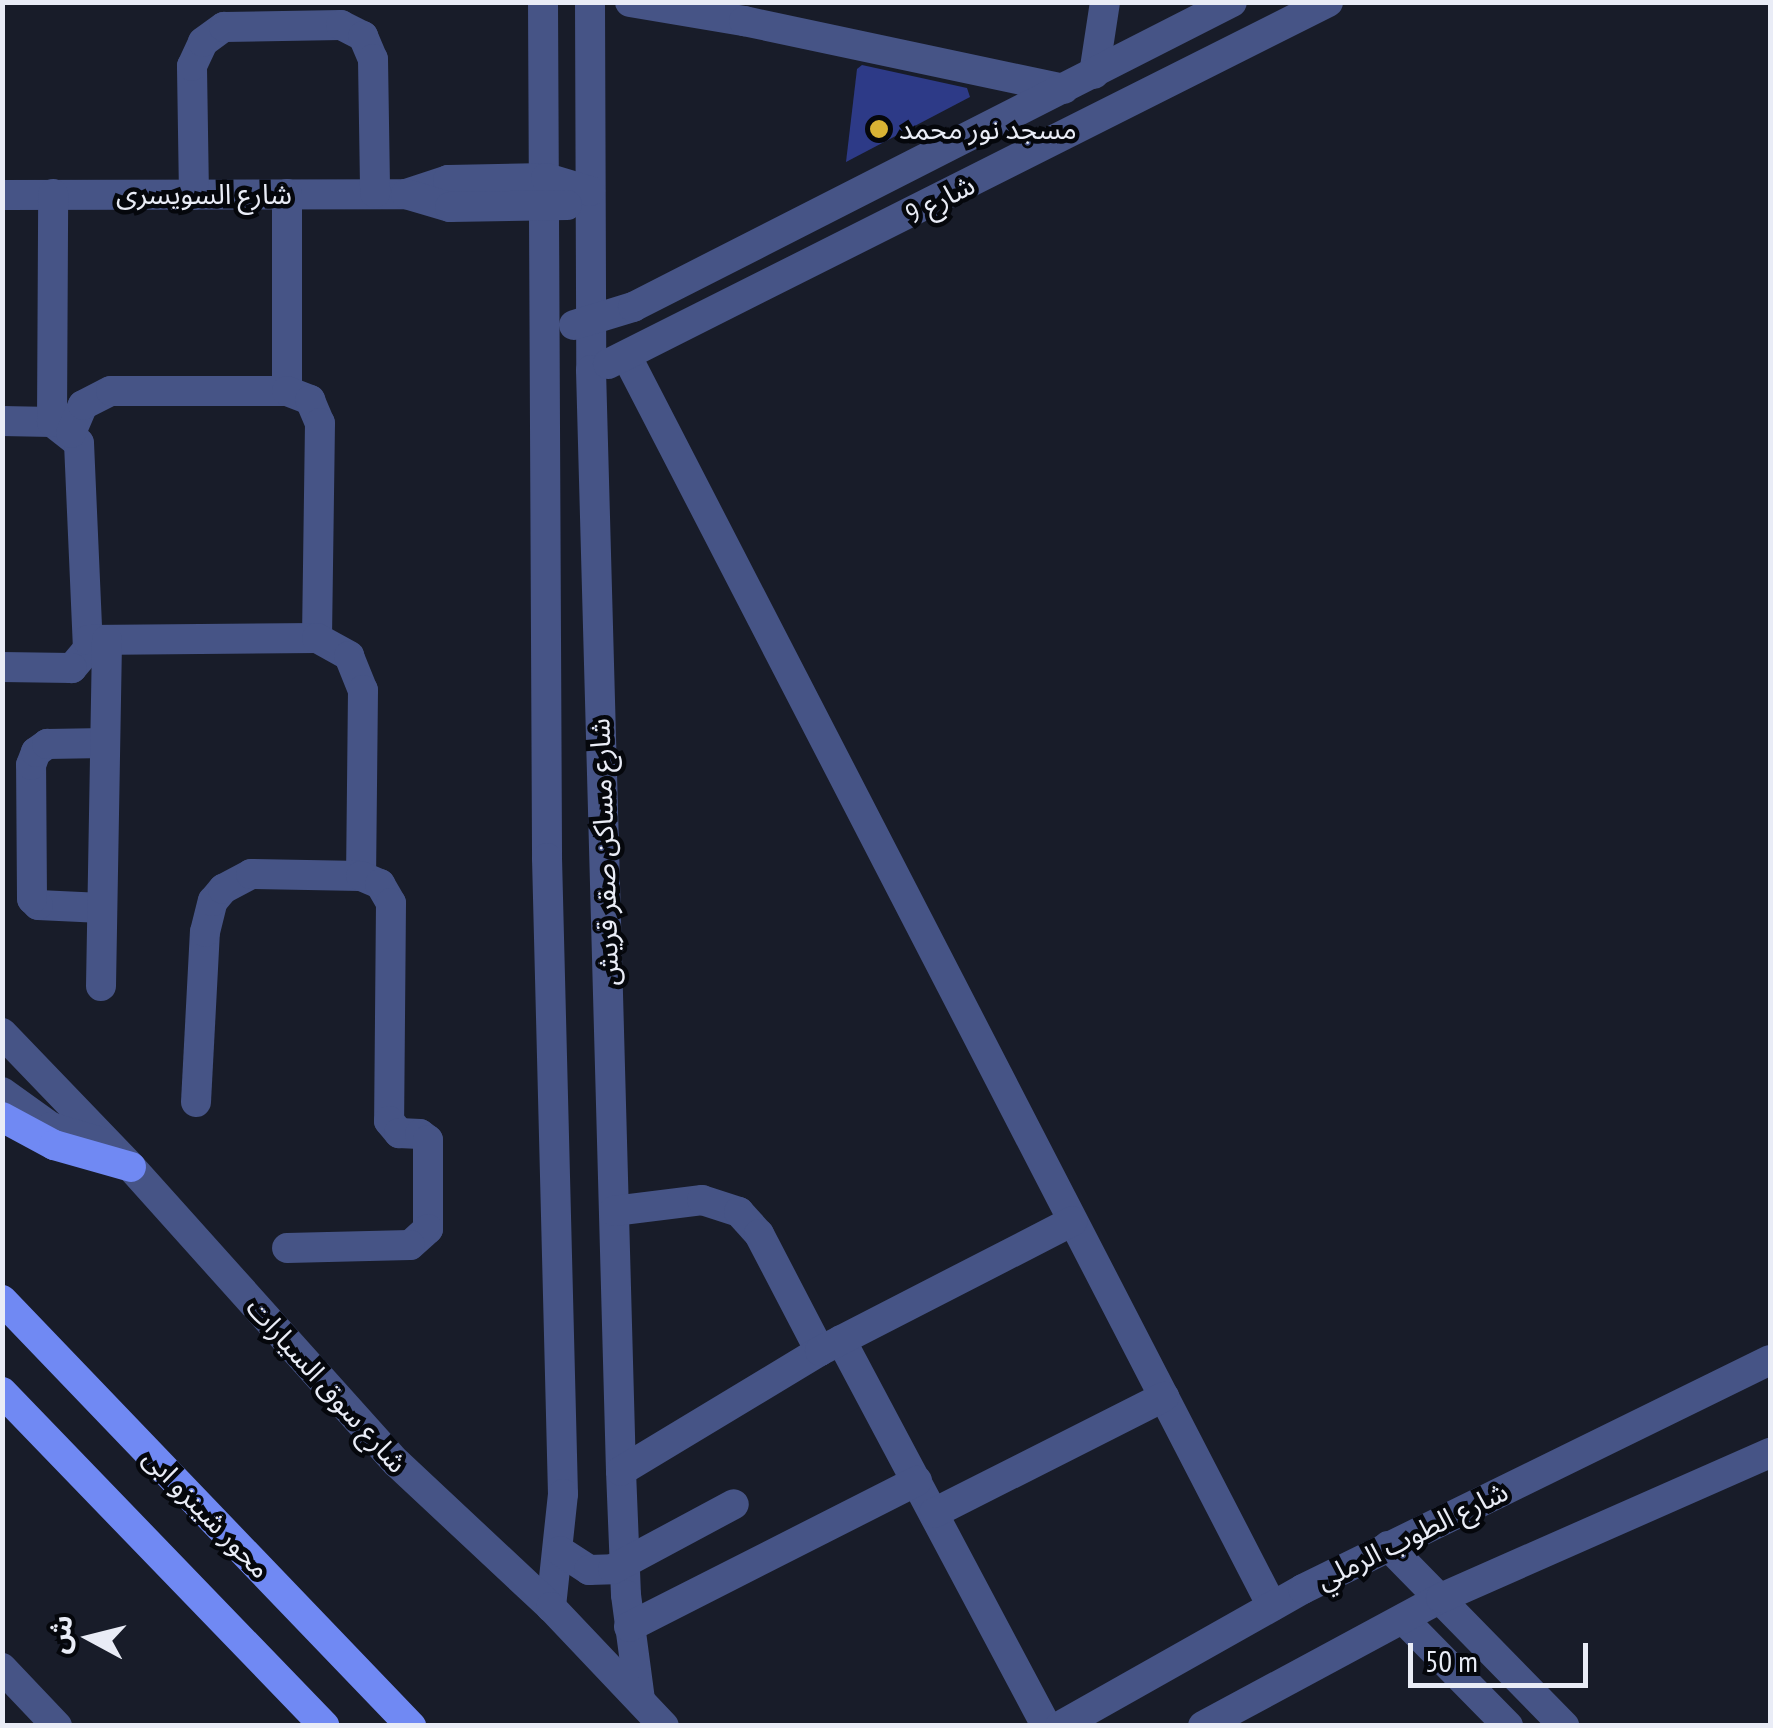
<!DOCTYPE html>
<html>
<head>
<meta charset="utf-8">
<style>
	body { margin:0 }
	#map { position:relative; width:1773px; height:1728px; overflow:hidden; background:#181c29; font-family:"PT Sans Narrow","Noto Sans Arabic",sans-serif }
	div>[style] { position:absolute }
	[style*='--x'] { left:calc(var(--x)*1px); top:calc(var(--y)*1px); width:calc(var(--w)*1px); rotate:calc(var(--a)*1deg) }
	.building>* { inset:0; background:#2d3a87 }
	.minor>* { height:30px; margin:-15px; padding:0 15px; transform-origin:15px; border-radius:15px; background:#465486 }
	.major>* { height:30px; margin:-15px; padding:0 15px; transform-origin:15px; border-radius:15px; background:#7089f3 }
	.dots>* { width:28px; height:28px; translate:-50% -50%; box-sizing:border-box; border:5px solid #05070c; border-radius:50% }
	span { translate:-50% -50%; white-space:nowrap; text-align:center; line-height:1.15; -webkit-text-stroke:9px #05070c; paint-order:stroke }
	.poi-label { font-size:28px; color:#e9ecf6 }
	.left { translate:0 -50%; text-align:left }
	.street-label { font-size:28px; color:#e9ecf6 }
	.frame { position:absolute; inset:0; border:5px solid #e9ecf6; pointer-events:none }
	.north { position:absolute; left:40px; top:1588px; width:100px; height:100px; -webkit-text-stroke:8px #05070c; paint-order:stroke; rotate:277deg; font-size:28px; font-weight:700; line-height:40px; text-align:center; color:#e9ecf6 }
	.north::after { content:''; display:block; margin:auto; width:35px; height:45px; background:#e9ecf6; clip-path:polygon(50% 0,100% 100%,50% 72%,0 100%) }
	.scale { position:absolute; left:1408px; top:1643px; width:180px; height:45px; box-sizing:border-box; border:5px solid #e9ecf6; border-top:0; padding-left:12px; font-size:30px; line-height:35px; white-space:nowrap; color:#e9ecf6; -webkit-text-stroke:8px #05070c; paint-order:stroke }
</style>
</head>
<body>
<div id="map">
	<div class="building">
		<div style="clip-path:polygon(862px 65px,967px 88px,970px 97px,846px 162px,857px 69px)"></div>
	</div>
	<div class="minor">
		<div style="--x:543;--y:2;--w:856;--a:89.73"></div>
		<div style="--x:547;--y:858;--w:636;--a:88.56"></div>
		<div style="--x:563;--y:1494;--w:114;--a:96.1"></div>
		<div style="--x:590;--y:2;--w:368;--a:89.8"></div>
		<div style="--x:591;--y:370;--w:1101;--a:88.44"></div>
		<div style="--x:621;--y:1471;--w:124;--a:87.7"></div>
		<div style="--x:626;--y:1595;--w:106;--a:82.4"></div>
		<div style="--x:630;--y:2;--w:116;--a:9.5"></div>
		<div style="--x:744;--y:21;--w:327;--a:12"></div>
		<div style="--x:1094;--y:74;--w:73;--a:-81.3"></div>
		<div style="--x:406;--y:194;--w:44;--a:-18.4"></div>
		<div style="--x:448;--y:180;--w:98;--a:-1.2"></div>
		<div style="--x:546;--y:178;--w:46;--a:16.5"></div>
		<div style="--x:2;--y:195;--w:404;--a:-0.1"></div>
		<div style="--x:406;--y:194;--w:46;--a:16.5"></div>
		<div style="--x:450;--y:207;--w:117;--a:-1"></div>
		<div style="--x:194;--y:195;--w:129;--a:-90.9"></div>
		<div style="--x:192;--y:66;--w:26;--a:-65"></div>
		<div style="--x:203;--y:42;--w:26;--a:-36"></div>
		<div style="--x:224;--y:27;--w:117;--a:-1"></div>
		<div style="--x:341;--y:25;--w:25;--a:27"></div>
		<div style="--x:363;--y:36;--w:25;--a:67"></div>
		<div style="--x:373;--y:59;--w:134;--a:89.1"></div>
		<div style="--x:574;--y:325;--w:62;--a:-17"></div>
		<div style="--x:633;--y:307;--w:672;--a:-26.98"></div>
		<div style="--x:627;--y:357;--w:1406;--a:62.69"></div>
		<div style="--x:608;--y:364;--w:806;--a:-26.69"></div>
		<div style="--x:287;--y:391;--w:197;--a:-90"></div>
		<div style="--x:2;--y:421;--w:50;--a:1.1"></div>
		<div style="--x:52;--y:422;--w:34;--a:38"></div>
		<div style="--x:79;--y:443;--w:206;--a:87.5"></div>
		<div style="--x:88;--y:649;--w:25;--a:130"></div>
		<div style="--x:72;--y:668;--w:70;--a:-179.2"></div>
		<div style="--x:52;--y:422;--w:228;--a:-89.7"></div>
		<div style="--x:71;--y:433;--w:30;--a:-67"></div>
		<div style="--x:83;--y:405;--w:31;--a:-27"></div>
		<div style="--x:111;--y:391;--w:176;--a:0"></div>
		<div style="--x:287;--y:391;--w:25;--a:21"></div>
		<div style="--x:310;--y:400;--w:25;--a:67"></div>
		<div style="--x:320;--y:423;--w:215;--a:90.8"></div>
		<div style="--x:88;--y:640;--w:229;--a:-0.5"></div>
		<div style="--x:317;--y:638;--w:37;--a:29"></div>
		<div style="--x:349;--y:656;--w:37;--a:68"></div>
		<div style="--x:363;--y:690;--w:186;--a:90.6"></div>
		<div style="--x:102;--y:908;--w:64;--a:-177.3"></div>
		<div style="--x:38;--y:905;--w:8;--a:-135"></div>
		<div style="--x:32;--y:899;--w:134;--a:-90.4"></div>
		<div style="--x:31;--y:765;--w:14;--a:-69"></div>
		<div style="--x:36;--y:752;--w:14;--a:-36"></div>
		<div style="--x:47;--y:744;--w:58;--a:-1"></div>
		<div style="--x:101;--y:986;--w:346;--a:-89"></div>
		<div style="--x:2;--y:1033;--w:186;--a:46.1"></div>
		<div style="--x:131;--y:1167;--w:398;--a:48.1"></div>
		<div style="--x:397;--y:1463;--w:211;--a:43.1"></div>
		<div style="--x:551;--y:1607;--w:164;--a:46.5"></div>
		<div style="--x:2;--y:1092;--w:60;--a:35.5"></div>
		<div style="--x:51;--y:1127;--w:59;--a:16.9"></div>
		<div style="--x:196;--y:1102;--w:170;--a:-87"></div>
		<div style="--x:205;--y:932;--w:32;--a:-76"></div>
		<div style="--x:213;--y:901;--w:16;--a:-50"></div>
		<div style="--x:223;--y:889;--w:32;--a:-28"></div>
		<div style="--x:251;--y:874;--w:110;--a:1"></div>
		<div style="--x:361;--y:876;--w:21;--a:23"></div>
		<div style="--x:380;--y:884;--w:22;--a:60"></div>
		<div style="--x:391;--y:903;--w:218;--a:90.5"></div>
		<div style="--x:389;--y:1121;--w:16;--a:50"></div>
		<div style="--x:399;--y:1133;--w:21;--a:3"></div>
		<div style="--x:420;--y:1134;--w:10;--a:37"></div>
		<div style="--x:428;--y:1140;--w:89;--a:90"></div>
		<div style="--x:428;--y:1229;--w:24;--a:138"></div>
		<div style="--x:410;--y:1245;--w:123;--a:178.6"></div>
		<div style="--x:614;--y:1211;--w:89;--a:-7.1"></div>
		<div style="--x:702;--y:1200;--w:39;--a:18"></div>
		<div style="--x:739;--y:1212;--w:30;--a:48"></div>
		<div style="--x:759;--y:1234;--w:132;--a:62.5"></div>
		<div style="--x:841;--y:1340;--w:437;--a:62"></div>
		<div style="--x:621;--y:1471;--w:232;--a:-31.1"></div>
		<div style="--x:820;--y:1351;--w:284;--a:-27.2"></div>
		<div style="--x:934;--y:1513;--w:258;--a:-26.8"></div>
		<div style="--x:1388;--y:1546;--w:252;--a:45.6"></div>
		<div style="--x:560;--y:1551;--w:35;--a:33"></div>
		<div style="--x:589;--y:1570;--w:24;--a:-2"></div>
		<div style="--x:613;--y:1569;--w:137;--a:-28.2"></div>
		<div style="--x:1403;--y:1619;--w:150;--a:45.5"></div>
		<div style="--x:629;--y:1627;--w:323;--a:-26.9"></div>
		<div style="--x:2;--y:1668;--w:80;--a:46.5"></div>
		<div style="--x:1060;--y:1726;--w:279;--a:-29.4"></div>
		<div style="--x:1303;--y:1589;--w:520;--a:-26.12"></div>
		<div style="--x:1203;--y:1726;--w:270;--a:-28.3"></div>
		<div style="--x:1441;--y:1598;--w:360;--a:-23.8"></div>
	</div>
	<div class="major">
		<div style="--x:2;--y:1117;--w:59;--a:28.3"></div>
		<div style="--x:54;--y:1145;--w:80;--a:15.9"></div>
		<div style="--x:2;--y:1300;--w:591;--a:46.17"></div>
		<div style="--x:2;--y:1392;--w:464;--a:46"></div>
	</div>
	<div class="dots">
		<div style="left:879px;top:129px;background:#d9b334"></div>
	</div>
	<div class="poi-label">
		<span class="left" style="left:899px;top:129px">مسجد نور محمد</span>
	</div>
	<div class="street-label">
		<span style="left:204px;top:194px">شارع السويسرى</span>
		<span style="left:940px;top:199px;rotate:-27deg">شارع 9</span>
		<span style="left:604px;top:852px;rotate:-92deg">شارع مساكن صقر قريش</span>
		<span style="left:327px;top:1385px;rotate:48deg">شارع سوق السيارات</span>
		<span style="left:207px;top:1513px;rotate:46deg">محور شينزو ابى</span>
		<span style="left:1412px;top:1535px;rotate:-26deg">شارع الطوب الرملي</span>
	</div>
	<div class="frame"></div>
	<div class="north">ش</div>
	<div class="scale">50 m</div>
</div>
</body>
</html>
